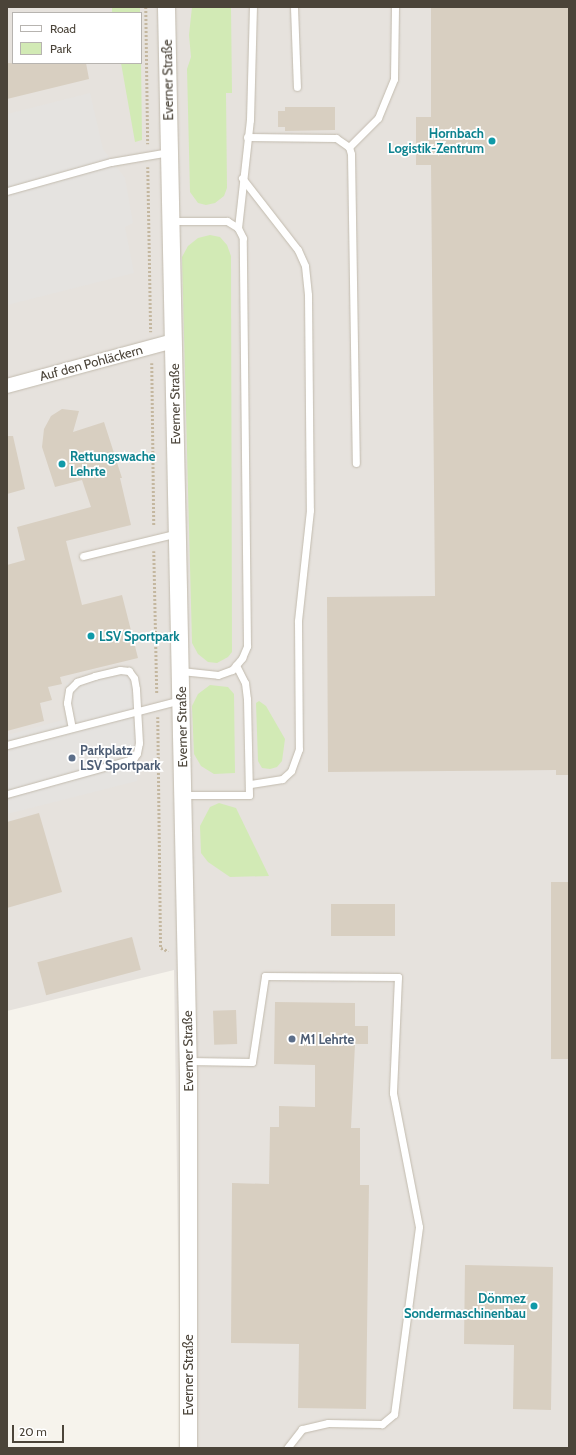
<!DOCTYPE html>
<html>
<head>
<meta charset="utf-8">
<style>
	body { margin:0 }
	#map { position:relative; width:576px; height:1455px; overflow:hidden; background:#f6f3ec; font-family:Cabin,sans-serif }
	div>[style] { position:absolute }
	[style*='--x'] { left:calc(var(--x)*1px); top:calc(var(--y)*1px); width:calc(var(--w)*1px); rotate:calc(var(--a)*1deg) }
	.industrial>* { inset:0; background:#e6e2dd }
	.green>* { inset:0; background:#d2eab5; transform-origin:0 0 }
	.parking>* { inset:0; background:#e5e3e0 }
	.building>* { inset:0; background:#d8cfc1; transform-origin:0 0 }
	.path>* { height:2.5px; margin-top:-1.25px; transform-origin:0; background:repeating-linear-gradient(90deg,#c4b79f 0 2px,transparent 0 4px) }
	.roads { filter:drop-shadow(0 0 1px #c2bbae) drop-shadow(0 0 1px #c2bbae) }
	.service>* { height:7px; margin:-3.5px; padding:0 3.5px; transform-origin:3.5px; border-radius:3.5px; background:#fff }
	.minor>* { height:14px; margin:-7px; padding:0 7px; transform-origin:7px; border-radius:7px; background:#fff }
	.tertiary>* { height:17px; margin:-8.5px; padding:0 8.5px; transform-origin:8.5px; border-radius:8.5px; background:#fff }
	.dots>* { width:11px; height:11px; translate:-50% -50%; box-sizing:border-box; border:2px solid #fff; border-radius:50% }
	span { translate:-50% -50%; white-space:nowrap; text-align:center; line-height:1.15; -webkit-text-stroke:3.5px #fff; paint-order:stroke }
	.street-label { font-size:13px; color:#4b4439 }
	.culture-label { font-size:13px; color:#0d838f; font-weight:700 }
	.right { translate:-100% -50%; text-align:right }
	.left { translate:0 -50%; text-align:left }
	.service-label { font-size:13px; color:#4e5e75; font-weight:700 }
	.frame { position:absolute; inset:0; border:8px solid #4b4439; pointer-events:none }
	.legend { position:absolute; left:12px; top:12px; width:130px; height:52px; box-sizing:border-box; background:#fff; border:1px solid #b7b4b0; margin:0; padding:5px 7px; list-style:none; font-size:12px; color:#4b4439 }
	.legend li { display:flex; align-items:center; gap:8px; height:20px }
	.legend b { width:20px; border:1px solid #b7b4b0 }
	.scale { position:absolute; left:12px; top:1425px; width:52px; height:18px; box-sizing:border-box; border:2px solid #4b4439; border-top:0; padding-left:5px; font-size:12px; line-height:14px; white-space:nowrap; color:#4b4439; -webkit-text-stroke:3px #fff; paint-order:stroke }
</style>
</head>
<body>
<div id="map">
	<div class="industrial">
		<div style="clip-path:polygon(evenodd,7px 7px,569px 7px,569px 1448px,181px 1448px,174px 970px,7px 1011px,7px 7px,13px 13px,141px 13px,141px 63px,13px 63px,13px 13px)"></div>
	</div>
	<div class="green">
		<div style="left:112px;top:7px;width:28px;height:6px"></div>
		<div style="clip-path:polygon(192px 7px,231px 7px,232px 93px,226px 93px,227px 188px,224px 196px,215px 203px,206px 205px,198px 203px,190px 192px,187px 69px,191px 57px,189px 35px)"></div>
		<div style="clip-path:polygon(141px 60px,142px 140px,135px 142px,121px 63px,141px 63px)"></div>
		<div style="clip-path:polygon(210px 235px,220px 237px,227px 245px,231px 256px,232px 652px,228px 657px,217px 663px,208px 662px,198px 654px,192px 643px,182px 257px,188px 246px,198px 238px)"></div>
		<div style="clip-path:polygon(210px 685px,228px 687px,234px 694px,235px 773px,214px 774px,201px 766px,194px 754px,192px 706px,198px 694px)"></div>
		<div style="clip-path:polygon(259px 701px,266px 706px,285px 739px,282px 761px,277px 767px,270px 769px,262px 768px,258px 761px,256px 703px)"></div>
		<div style="clip-path:polygon(219px 803px,236px 808px,269px 876px,230px 877px,208px 862px,201px 853px,200px 826px,210px 807px)"></div>
	</div>
	<div class="parking">
		<div style="clip-path:polygon(90px 93px,103px 149px,125px 178px,133px 223px,125px 227px,134px 273px,7px 305px,7px 114px)"></div>
		<div style="clip-path:polygon(134px 667px,137px 781px,7px 814px,7px 735px,74px 717px,66px 683px)"></div>
	</div>
	<div class="building">
		<div style="clip-path:polygon(431px 7px,569px 7px,569px 775px,556px 775px,556px 770px,328px 772px,327px 597px,435px 596px,431px 165px,416px 165px,416px 117px,431px 117px)"></div>
		<div style="clip-path:polygon(7px 63px,86px 63px,89px 79px,7px 99px)"></div>
		<div style="clip-path:polygon(285px 107px,335px 107px,335px 130px,285px 131px,285px 127px,278px 127px,278px 111px,285px 111px)"></div>
		<div style="clip-path:polygon(62px 409px,79px 411px,73px 432px,104px 422px,122px 478px,120px 478px,131px 525px,66px 541px,82px 605px,122px 595px,138px 658px,60px 677px,62px 684px,48px 687px,52px 700px,40px 703px,44px 721px,7px 731px,7px 565px,25px 560px,17px 527px,91px 507px,82px 480px,55px 487px,42px 447px,44px 429px,51px 416px)"></div>
		<div style="clip-path:polygon(7px 436px,13px 436px,25px 489px,7px 494px)"></div>
		<div style="clip-path:polygon(39px 813px,62px 892px,7px 908px,7px 822px)"></div>
		<div style="left:551px;top:882px;width:18px;height:177px"></div>
		<div style="left:331px;top:904px;width:64px;height:32px"></div>
		<div style="left:132px;top:937px;width:34px;height:98px;rotate:75deg"></div>
		<div style="clip-path:polygon(275px 1002px,355px 1003px,355px 1026px,368px 1026px,368px 1044px,355px 1044px,351px 1128px,360px 1128px,360px 1185px,369px 1185px,366px 1409px,298px 1408px,299px 1344px,231px 1343px,232px 1183px,269px 1184px,270px 1127px,279px 1127px,279px 1106px,315px 1107px,315px 1065px,274px 1064px)"></div>
		<div style="left:236px;top:1010px;width:34px;height:23px;rotate:88deg"></div>
		<div style="clip-path:polygon(465px 1265px,553px 1267px,551px 1410px,513px 1409px,514px 1345px,464px 1344px)"></div>
	</div>
	<div class="path">
		<div style="--x:146;--y:7;--w:137;--a:89.2"></div>
		<div style="--x:148;--y:167;--w:165;--a:89"></div>
		<div style="--x:152;--y:363;--w:163;--a:89.3"></div>
		<div style="--x:154;--y:551;--w:143;--a:88.8"></div>
		<div style="--x:158;--y:717;--w:231;--a:89.3"></div>
		<div style="--x:161;--y:948;--w:8;--a:23"></div>
	</div>
	<div class="roads">
		<div class="service">
			<div style="--x:294;--y:7;--w:80;--a:87.9"></div>
			<div style="--x:247;--y:137;--w:89;--a:0.6"></div>
			<div style="--x:336;--y:138;--w:16;--a:35"></div>
			<div style="--x:349;--y:147;--w:7;--a:74"></div>
			<div style="--x:351;--y:154;--w:309;--a:89.1"></div>
			<div style="--x:349;--y:147;--w:41;--a:-45"></div>
			<div style="--x:378;--y:118;--w:42;--a:-67.7"></div>
			<div style="--x:394;--y:79;--w:72;--a:-89.2"></div>
			<div style="--x:242;--y:178;--w:91;--a:52.1"></div>
			<div style="--x:298;--y:250;--w:17;--a:66"></div>
			<div style="--x:305;--y:266;--w:29;--a:84"></div>
			<div style="--x:308;--y:295;--w:215;--a:89.5"></div>
			<div style="--x:310;--y:510;--w:112;--a:96.2"></div>
			<div style="--x:298;--y:621;--w:128;--a:89.6"></div>
			<div style="--x:299;--y:749;--w:23;--a:110"></div>
			<div style="--x:291;--y:771;--w:12;--a:138"></div>
			<div style="--x:282;--y:779;--w:33;--a:171"></div>
			<div style="--x:7;--y:191;--w:108;--a:-15.6"></div>
			<div style="--x:111;--y:162;--w:59;--a:-9.8"></div>
			<div style="--x:172;--y:221;--w:55;--a:0"></div>
			<div style="--x:227;--y:221;--w:13;--a:32"></div>
			<div style="--x:83;--y:556;--w:98;--a:-13.6"></div>
			<div style="--x:181;--y:671;--w:37;--a:6"></div>
			<div style="--x:218;--y:675;--w:15;--a:-20"></div>
			<div style="--x:232;--y:670;--w:16;--a:-50"></div>
			<div style="--x:242;--y:658;--w:13;--a:-67"></div>
			<div style="--x:247;--y:646;--w:408;--a:-90.6"></div>
			<div style="--x:243;--y:238;--w:11;--a:-117"></div>
			<div style="--x:238;--y:228;--w:109;--a:-83.7"></div>
			<div style="--x:250;--y:120;--w:113;--a:-88.5"></div>
			<div style="--x:7;--y:745;--w:180;--a:-14.5"></div>
			<div style="--x:7;--y:794;--w:131;--a:-15.5"></div>
			<div style="--x:133;--y:759;--w:7;--a:-56"></div>
			<div style="--x:137;--y:753;--w:10;--a:-79"></div>
			<div style="--x:139;--y:743;--w:54;--a:-93.2"></div>
			<div style="--x:136;--y:689;--w:11;--a:-100"></div>
			<div style="--x:134;--y:678;--w:9;--a:-126"></div>
			<div style="--x:129;--y:671;--w:9;--a:-174"></div>
			<div style="--x:120;--y:670;--w:26;--a:167"></div>
			<div style="--x:95;--y:676;--w:19;--a:162"></div>
			<div style="--x:77;--y:682;--w:11;--a:135"></div>
			<div style="--x:69;--y:690;--w:13;--a:99"></div>
			<div style="--x:67;--y:703;--w:25;--a:79"></div>
			<div style="--x:183;--y:795;--w:66;--a:0"></div>
			<div style="--x:249;--y:795;--w:96;--a:-91.2"></div>
			<div style="--x:247;--y:699;--w:16;--a:-97"></div>
			<div style="--x:245;--y:683;--w:20;--a:-117"></div>
			<div style="--x:188;--y:1061;--w:64;--a:0.9"></div>
			<div style="--x:252;--y:1062;--w:87;--a:-81.4"></div>
			<div style="--x:265;--y:976;--w:133;--a:0.4"></div>
			<div style="--x:398;--y:977;--w:116;--a:92.5"></div>
			<div style="--x:393;--y:1093;--w:136;--a:79"></div>
			<div style="--x:419;--y:1227;--w:189;--a:97.6"></div>
			<div style="--x:394;--y:1414;--w:16;--a:140"></div>
			<div style="--x:382;--y:1424;--w:54;--a:-178.9"></div>
			<div style="--x:328;--y:1423;--w:27;--a:167"></div>
			<div style="--x:302;--y:1429;--w:24;--a:128"></div>
		</div>
		<div class="minor">
			<div style="--x:7;--y:386;--w:173;--a:-15.1"></div>
		</div>
		<div class="tertiary">
			<div style="--x:166;--y:7;--w:1072;--a:88.82"></div>
			<div style="--x:188;--y:1079;--w:369;--a:90"></div>
		</div>
	</div>
	<div class="dots">
		<div style="left:492px;top:141px;background:#0f9aa8"></div>
		<div style="left:62px;top:464px;background:#0f9aa8"></div>
		<div style="left:91px;top:636px;background:#0f9aa8"></div>
		<div style="left:72px;top:758px;background:#5c6f8a"></div>
		<div style="left:292px;top:1039px;background:#5c6f8a"></div>
		<div style="left:534px;top:1306px;background:#0f9aa8"></div>
	</div>
	<div class="street-label">
		<span style="left:168px;top:80px;rotate:-91deg">Everner Straße</span>
		<span style="left:91px;top:363px;rotate:-15deg">Auf den Pohläckern</span>
		<span style="left:175px;top:404px;rotate:-91deg">Everner Straße</span>
		<span style="left:182px;top:727px;rotate:-91deg">Everner Straße</span>
		<span style="left:188px;top:1051px;rotate:-91deg">Everner Straße</span>
		<span style="left:188px;top:1375px;rotate:-90deg">Everner Straße</span>
	</div>
	<div class="culture-label">
		<span class="right" style="left:484px;top:141px">Hornbach<br>Logistik-Zentrum</span>
		<span class="left" style="left:70px;top:464px">Rettungswache<br>Lehrte</span>
		<span class="left" style="left:99px;top:636px">LSV Sportpark</span>
		<span class="right" style="left:526px;top:1306px">Dönmez<br>Sondermaschinenbau</span>
	</div>
	<div class="service-label">
		<span class="left" style="left:80px;top:758px">Parkplatz<br>LSV Sportpark</span>
		<span class="left" style="left:300px;top:1039px">M1 Lehrte</span>
	</div>
	<div class="frame"></div>
	<ul class="legend">
	<li><b style="height:5px;background:#fff"></b>Road</li>
	<li><b style="height:11px;background:#d2eab5"></b>Park</li>
	</ul>
	<div class="scale">20 m</div>
</div>
</body>
</html>
